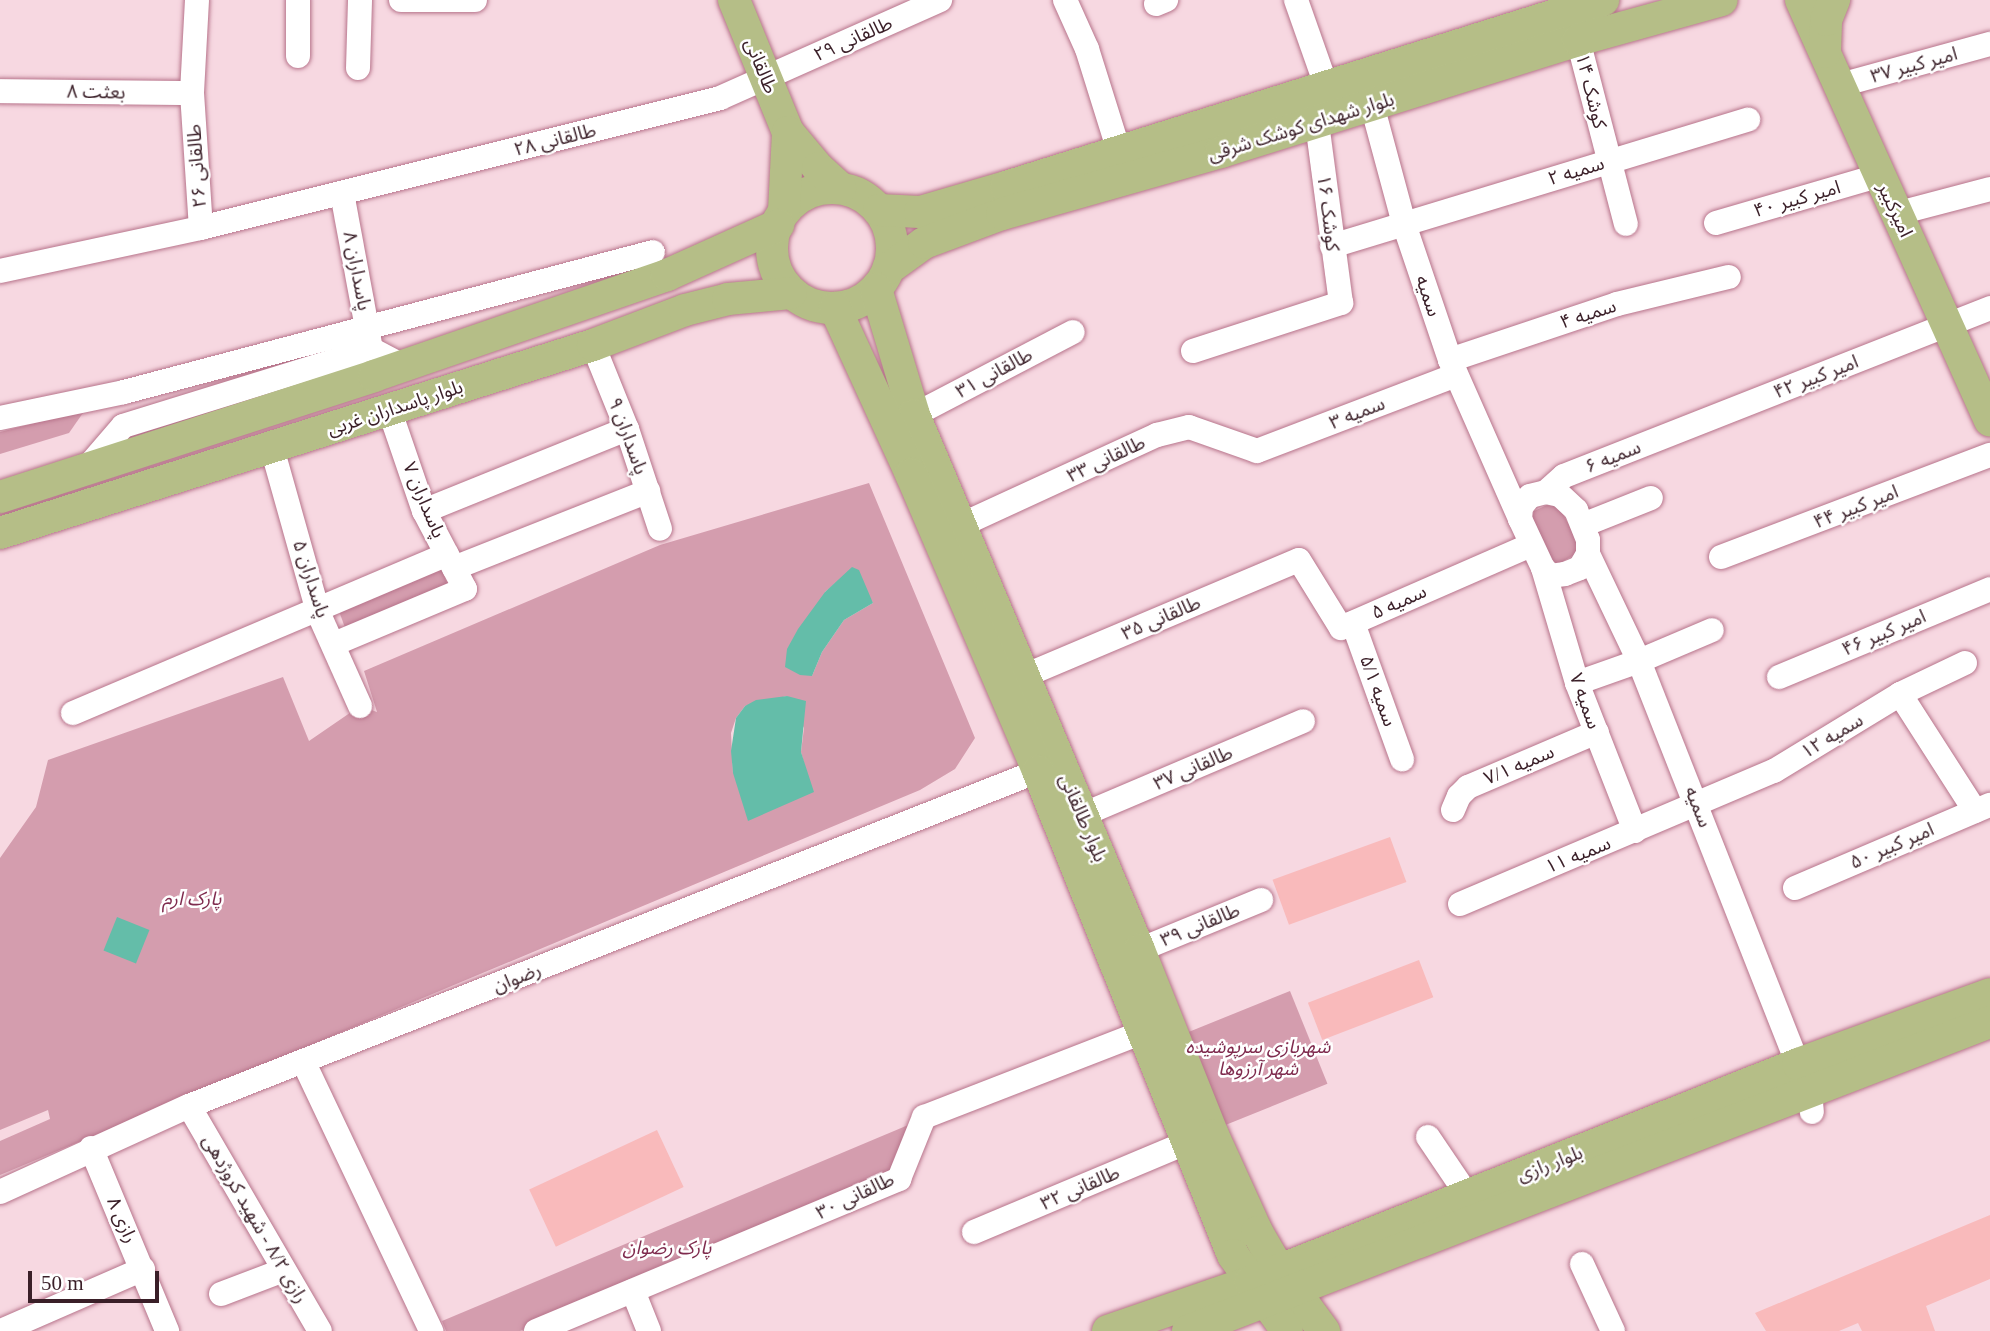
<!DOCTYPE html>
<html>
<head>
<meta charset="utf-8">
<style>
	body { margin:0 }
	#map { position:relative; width:1990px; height:1331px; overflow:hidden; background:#f7d8e1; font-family:"Times New Roman","Noto Sans Arabic",serif }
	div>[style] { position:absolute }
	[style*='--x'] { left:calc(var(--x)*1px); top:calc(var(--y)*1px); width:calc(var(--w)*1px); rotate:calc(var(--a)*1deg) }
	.green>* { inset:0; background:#d49dae; transform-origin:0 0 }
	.water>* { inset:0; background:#64bda9; transform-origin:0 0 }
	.building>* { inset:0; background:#f9babb; transform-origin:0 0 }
	.roads { filter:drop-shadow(0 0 2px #b7748b) drop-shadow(0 0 2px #b7748b) }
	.minor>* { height:24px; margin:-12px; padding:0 12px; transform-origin:12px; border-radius:12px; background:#fff }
	.major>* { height:32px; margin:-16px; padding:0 16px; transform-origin:16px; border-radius:16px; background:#b5be87 }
	.major>.ring { margin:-16px; padding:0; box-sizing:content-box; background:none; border:32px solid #b5be87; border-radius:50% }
	span { translate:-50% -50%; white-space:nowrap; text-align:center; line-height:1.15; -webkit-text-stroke:5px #fff; paint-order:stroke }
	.street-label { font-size:19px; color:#3a1f28 }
	.park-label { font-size:19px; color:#7f2b4e; font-style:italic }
	.scale { position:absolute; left:28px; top:1271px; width:131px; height:32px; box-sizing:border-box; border:4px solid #3a1f28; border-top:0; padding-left:9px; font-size:21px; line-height:24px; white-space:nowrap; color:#3a1f28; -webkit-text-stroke:5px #fff; paint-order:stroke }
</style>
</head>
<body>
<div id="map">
	<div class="green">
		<div style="clip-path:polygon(85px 410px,69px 433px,0 454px,0 432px)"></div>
		<div style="clip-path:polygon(evenodd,869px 483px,975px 738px,955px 769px,920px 790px,0 1175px,0 1141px,50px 1119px,48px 1110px,0 1130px,0 858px,36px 807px,48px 760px,283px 677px,309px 741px,360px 706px,377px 712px,364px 671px,660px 545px,869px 483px,853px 568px,873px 603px,844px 620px,822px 652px,812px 676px,825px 592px,853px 568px,869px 483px,787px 696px,804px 728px,801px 752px,805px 767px,733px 773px,731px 733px,736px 718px,745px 706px,787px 696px)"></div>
		<div style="clip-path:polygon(1547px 505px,1559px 507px,1578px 541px,1576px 554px,1560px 563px,1553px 562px,1531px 521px,1534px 511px)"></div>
		<div style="left:440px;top:564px;width:29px;height:111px;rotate:70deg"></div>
		<div style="left:1290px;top:991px;width:100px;height:110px;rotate:68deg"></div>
		<div style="clip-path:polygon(913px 1123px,892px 1175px,520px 1331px,446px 1331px,442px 1321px)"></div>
	</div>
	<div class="water">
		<div style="clip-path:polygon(852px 567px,859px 570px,873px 603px,844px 620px,822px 652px,812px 676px,800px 675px,785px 667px,787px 649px,798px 629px,825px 592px)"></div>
		<div style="clip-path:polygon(787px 696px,806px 701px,801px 752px,814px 792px,748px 821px,733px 773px,731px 751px,736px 718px,745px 706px,756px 700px)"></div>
		<div style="left:117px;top:917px;width:35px;height:36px;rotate:22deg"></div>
	</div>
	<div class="building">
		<div style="left:1390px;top:837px;width:48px;height:125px;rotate:70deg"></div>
		<div style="left:1419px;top:960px;width:40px;height:119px;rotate:69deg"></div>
		<div style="left:657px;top:1130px;width:63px;height:141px;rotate:65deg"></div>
		<div style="clip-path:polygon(1990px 1215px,1990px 1279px,1926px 1306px,1935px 1331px,1862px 1331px,1858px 1323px,1839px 1331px,1766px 1331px,1755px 1313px)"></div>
	</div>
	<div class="roads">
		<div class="minor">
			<div style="--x:197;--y:0;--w:93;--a:93.1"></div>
			<div style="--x:192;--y:93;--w:135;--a:86.2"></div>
			<div style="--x:201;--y:228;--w:535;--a:-14.06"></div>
			<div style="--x:720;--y:98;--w:241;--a:-24"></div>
			<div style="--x:401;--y:0;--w:74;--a:0"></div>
			<div style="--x:1065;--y:0;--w:54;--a:65.8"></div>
			<div style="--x:1087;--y:49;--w:107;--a:72.6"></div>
			<div style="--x:1296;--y:0;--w:93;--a:70.6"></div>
			<div style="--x:1156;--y:4;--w:11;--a:-22"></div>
			<div style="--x:1578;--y:40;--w:190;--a:75.4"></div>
			<div style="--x:298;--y:56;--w:56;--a:-90"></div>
			<div style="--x:358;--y:68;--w:68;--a:-88.3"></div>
			<div style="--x:1837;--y:86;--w:159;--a:-15.4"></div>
			<div style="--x:0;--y:91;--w:192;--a:0.6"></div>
			<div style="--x:1372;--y:105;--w:123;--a:74.9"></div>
			<div style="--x:1404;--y:224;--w:144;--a:71.3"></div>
			<div style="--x:1450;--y:360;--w:174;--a:66.2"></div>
			<div style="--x:342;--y:193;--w:154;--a:79.5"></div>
			<div style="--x:1895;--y:214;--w:98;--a:-14.7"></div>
			<div style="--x:1716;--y:223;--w:169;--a:-16.2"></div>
			<div style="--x:1332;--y:246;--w:435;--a:-16.9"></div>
			<div style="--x:0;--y:271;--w:206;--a:-12.1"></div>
			<div style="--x:593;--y:345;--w:91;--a:68"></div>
			<div style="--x:627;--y:429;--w:105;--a:71.7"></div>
			<div style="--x:1193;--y:351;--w:156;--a:-18"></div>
			<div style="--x:1341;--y:303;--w:182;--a:-97.6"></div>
			<div style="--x:1450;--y:360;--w:176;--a:-18.5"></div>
			<div style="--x:1617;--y:304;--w:115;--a:-13.6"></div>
			<div style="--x:914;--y:415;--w:179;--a:-27.6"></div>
			<div style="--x:0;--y:418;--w:127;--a:-11.8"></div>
			<div style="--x:124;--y:392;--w:547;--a:-14.82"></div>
			<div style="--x:272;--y:448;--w:170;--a:74.3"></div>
			<div style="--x:318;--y:612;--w:103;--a:65.9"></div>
			<div style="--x:85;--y:470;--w:58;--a:-49.2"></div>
			<div style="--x:123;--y:426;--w:260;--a:-17.2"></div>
			<div style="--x:371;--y:349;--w:36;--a:28"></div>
			<div style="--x:1546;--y:492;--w:24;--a:-42"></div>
			<div style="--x:1564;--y:476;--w:458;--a:-21.5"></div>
			<div style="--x:1546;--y:492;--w:14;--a:12"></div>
			<div style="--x:1560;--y:495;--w:22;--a:43"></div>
			<div style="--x:1576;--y:510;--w:32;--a:68"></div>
			<div style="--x:1588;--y:540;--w:14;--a:90"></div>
			<div style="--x:1588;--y:554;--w:16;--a:120"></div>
			<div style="--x:1580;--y:568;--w:16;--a:158"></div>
			<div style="--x:1565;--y:574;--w:14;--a:172"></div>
			<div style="--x:1551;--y:576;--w:11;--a:-135"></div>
			<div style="--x:1543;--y:568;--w:54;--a:-115.1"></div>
			<div style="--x:1520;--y:519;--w:12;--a:-85"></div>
			<div style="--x:1521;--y:507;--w:14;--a:-51"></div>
			<div style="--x:1530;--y:496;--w:16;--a:-14"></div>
			<div style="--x:424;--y:511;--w:219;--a:-22"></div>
			<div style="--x:1583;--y:525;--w:73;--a:-21.7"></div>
			<div style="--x:959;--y:526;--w:218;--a:-24.7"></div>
			<div style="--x:1157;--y:435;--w:33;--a:-14"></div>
			<div style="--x:1189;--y:427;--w:72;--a:19.4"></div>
			<div style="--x:1257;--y:451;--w:213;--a:-20.9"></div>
			<div style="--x:1588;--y:554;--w:119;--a:64.5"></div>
			<div style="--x:1639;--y:661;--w:433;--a:68.5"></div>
			<div style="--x:1721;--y:557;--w:288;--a:-20.8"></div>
			<div style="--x:454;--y:568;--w:209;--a:-21.6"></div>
			<div style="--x:1543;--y:568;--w:120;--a:73.5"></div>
			<div style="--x:1577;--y:683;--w:159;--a:68.6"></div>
			<div style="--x:1353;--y:623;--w:145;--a:70.2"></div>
			<div style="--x:334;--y:644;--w:142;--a:-22.8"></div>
			<div style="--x:465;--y:589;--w:88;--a:-117.7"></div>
			<div style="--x:424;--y:511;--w:108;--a:-108.9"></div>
			<div style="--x:1024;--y:676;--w:298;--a:-22.9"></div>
			<div style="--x:1299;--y:560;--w:80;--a:58.3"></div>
			<div style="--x:1341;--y:628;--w:207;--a:-23.6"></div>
			<div style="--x:1779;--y:677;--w:229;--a:-22.6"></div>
			<div style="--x:1577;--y:683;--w:66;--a:-19.5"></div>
			<div style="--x:1639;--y:661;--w:79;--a:-23"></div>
			<div style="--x:1900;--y:694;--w:139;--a:57.3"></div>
			<div style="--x:73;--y:713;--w:406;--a:-23"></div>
			<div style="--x:1453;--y:810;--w:15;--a:-67"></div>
			<div style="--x:1459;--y:796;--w:13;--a:-45"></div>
			<div style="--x:1468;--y:787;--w:140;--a:-23.1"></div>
			<div style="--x:1082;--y:815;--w:240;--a:-23"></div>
			<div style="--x:1795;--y:888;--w:212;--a:-23.1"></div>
			<div style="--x:1460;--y:904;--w:341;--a:-23"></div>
			<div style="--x:1774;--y:771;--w:148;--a:-31.4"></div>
			<div style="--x:1900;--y:694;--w:72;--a:-25.5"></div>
			<div style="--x:1139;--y:950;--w:132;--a:-22.3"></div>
			<div style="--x:304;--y:1063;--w:297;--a:64.6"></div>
			<div style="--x:1810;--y:1091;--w:21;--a:85"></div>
			<div style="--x:189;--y:1106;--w:260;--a:59.8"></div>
			<div style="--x:1428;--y:1137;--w:71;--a:55.9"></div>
			<div style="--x:91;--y:1148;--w:198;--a:67.4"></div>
			<div style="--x:0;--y:1192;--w:208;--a:-24.5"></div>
			<div style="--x:189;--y:1106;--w:913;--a:-21.53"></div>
			<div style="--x:974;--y:1232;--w:230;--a:-22.8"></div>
			<div style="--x:1582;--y:1264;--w:74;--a:65.2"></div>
			<div style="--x:633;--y:1291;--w:43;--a:68.2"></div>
			<div style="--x:221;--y:1294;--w:67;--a:-20.9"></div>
			<div style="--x:1;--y:1331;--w:155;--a:-23.6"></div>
			<div style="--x:536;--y:1331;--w:394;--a:-22.7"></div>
			<div style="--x:899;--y:1179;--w:67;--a:-68"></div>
			<div style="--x:924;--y:1117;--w:233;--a:-21.2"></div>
		</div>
		<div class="major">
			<div style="--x:734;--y:0;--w:143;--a:67.8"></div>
			<div style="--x:1801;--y:0;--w:461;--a:65.8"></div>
			<div style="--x:1825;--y:52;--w:32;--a:-88"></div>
			<div style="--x:1826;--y:20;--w:22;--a:-68"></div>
			<div class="ring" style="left:772px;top:188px;width:88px;height:88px"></div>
			<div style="--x:879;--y:210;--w:41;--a:2.8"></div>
			<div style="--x:920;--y:212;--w:90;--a:-16.2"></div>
			<div style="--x:1006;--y:187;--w:626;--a:-17.39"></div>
			<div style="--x:784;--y:211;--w:79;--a:-87.1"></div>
			<div style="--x:788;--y:132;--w:47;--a:50.2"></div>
			<div style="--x:818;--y:168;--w:30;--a:42"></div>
			<div style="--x:888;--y:269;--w:44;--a:-35.8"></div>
			<div style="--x:924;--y:243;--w:83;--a:-20.4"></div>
			<div style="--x:1002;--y:214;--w:228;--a:-15.8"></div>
			<div style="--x:1221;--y:152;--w:374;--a:-17.4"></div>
			<div style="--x:1578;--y:40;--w:149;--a:-15.5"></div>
			<div style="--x:876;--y:289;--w:132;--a:73.2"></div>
			<div style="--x:914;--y:415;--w:580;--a:67.19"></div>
			<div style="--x:1139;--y:950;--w:199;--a:68.2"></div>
			<div style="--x:1213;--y:1135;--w:107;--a:65.6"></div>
			<div style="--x:1257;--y:1232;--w:44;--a:59.9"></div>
			<div style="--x:1279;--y:1270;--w:76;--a:53.6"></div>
			<div style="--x:835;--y:308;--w:183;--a:65.4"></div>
			<div style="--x:911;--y:474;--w:323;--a:66.8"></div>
			<div style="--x:1038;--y:771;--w:522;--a:68.06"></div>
			<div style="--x:1233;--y:1255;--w:93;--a:54.6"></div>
			<div style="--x:0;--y:497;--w:393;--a:-17.9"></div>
			<div style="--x:374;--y:376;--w:310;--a:-19"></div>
			<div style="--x:667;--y:275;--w:122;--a:-24.2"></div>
			<div style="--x:0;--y:533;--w:622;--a:-17.59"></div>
			<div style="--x:593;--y:345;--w:98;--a:-20.8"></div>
			<div style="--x:685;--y:310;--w:44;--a:-14.3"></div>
			<div style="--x:728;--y:299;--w:63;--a:-5.4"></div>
			<div style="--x:1108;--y:1331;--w:150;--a:-19"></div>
			<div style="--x:1250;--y:1282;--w:590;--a:-21.69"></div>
			<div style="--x:1798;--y:1064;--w:204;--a:-20"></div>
			<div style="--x:1188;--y:1331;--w:859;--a:-21.07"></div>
		</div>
	</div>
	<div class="street-label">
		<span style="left:853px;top:39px;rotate:-24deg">طالقانی ۲۹</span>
		<span style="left:1914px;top:65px;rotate:-15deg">امیر کبیر ۳۷</span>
		<span style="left:761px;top:66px;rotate:68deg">طالقانی</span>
		<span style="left:1591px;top:91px;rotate:76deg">کوشک ۱۴</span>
		<span style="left:96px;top:92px;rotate:1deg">بعثت ۸</span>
		<span style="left:1301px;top:127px;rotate:-17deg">بلوار شهدای کوشک شرقی</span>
		<span style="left:555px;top:140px;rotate:-14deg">طالقانی ۲۸</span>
		<span style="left:197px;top:166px;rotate:-94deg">طالقانی ۲۶</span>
		<span style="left:1576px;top:171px;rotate:-17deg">سمیه ۲</span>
		<span style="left:1797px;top:199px;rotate:-16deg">امیر کبیر ۴۰</span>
		<span style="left:1895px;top:210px;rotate:65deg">امیرکبیر</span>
		<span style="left:1328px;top:213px;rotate:83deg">کوشک ۱۶</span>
		<span style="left:357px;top:271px;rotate:79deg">پاسداران ۸</span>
		<span style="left:1428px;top:296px;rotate:71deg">سمیه</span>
		<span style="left:1588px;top:314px;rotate:-18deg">سمیه ۴</span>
		<span style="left:994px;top:373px;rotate:-28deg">طالقانی ۳۱</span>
		<span style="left:1816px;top:377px;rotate:-21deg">امیر کبیر ۴۲</span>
		<span style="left:395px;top:408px;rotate:-18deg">بلوار پاسداران غربی</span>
		<span style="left:1357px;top:413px;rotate:-21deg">سمیه ۳</span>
		<span style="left:628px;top:436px;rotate:70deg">پاسداران ۹</span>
		<span style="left:1613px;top:457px;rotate:-22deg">سمیه ۶</span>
		<span style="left:1106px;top:459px;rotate:-25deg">طالقانی ۳۳</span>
		<span style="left:424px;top:500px;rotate:67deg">پاسداران ۷</span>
		<span style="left:1856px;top:507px;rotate:-21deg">امیر کبیر ۴۴</span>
		<span style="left:311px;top:579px;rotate:72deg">پاسداران ۵</span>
		<span style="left:1399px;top:602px;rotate:-24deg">سمیه ۵</span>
		<span style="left:1161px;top:618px;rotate:-23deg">طالقانی ۳۵</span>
		<span style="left:1884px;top:633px;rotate:-23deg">امیر کبیر ۴۶</span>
		<span style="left:1378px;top:691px;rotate:70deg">سمیه ۵/۱</span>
		<span style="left:1585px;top:701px;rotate:70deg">سمیه ۷</span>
		<span style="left:1832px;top:736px;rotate:-31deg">سمیه ۱۲</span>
		<span style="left:1519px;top:765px;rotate:-23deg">سمیه ۷/۱</span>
		<span style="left:1193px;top:768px;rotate:-23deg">طالقانی ۳۷</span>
		<span style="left:1698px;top:807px;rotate:68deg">سمیه</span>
		<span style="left:1083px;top:818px;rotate:67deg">بلوار طالقانی</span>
		<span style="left:1892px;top:846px;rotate:-23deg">امیر کبیر ۵۰</span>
		<span style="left:1578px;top:855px;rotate:-22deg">سمیه ۱۱</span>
		<span style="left:1200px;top:925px;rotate:-22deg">طالقانی ۳۹</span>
		<span style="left:517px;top:978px;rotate:-22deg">رضوان</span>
		<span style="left:1550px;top:1164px;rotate:-21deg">بلوار رازی</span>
		<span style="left:1080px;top:1188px;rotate:-23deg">طالقانی ۳۲</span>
		<span style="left:855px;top:1196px;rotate:-25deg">طالقانی ۳۰</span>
		<span style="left:255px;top:1219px;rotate:60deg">رازی ۸/۲ - شهید کروژدهی</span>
		<span style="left:122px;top:1220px;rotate:66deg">رازی ۸</span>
	</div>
	<div class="park-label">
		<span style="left:192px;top:899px">پارک ارم</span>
		<span style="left:1258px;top:1058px">شهربازی سرپوشیده<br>شهر آرزوها</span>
		<span style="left:667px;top:1248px">پارک رضوان</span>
	</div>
	<div class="scale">50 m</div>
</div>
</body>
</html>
